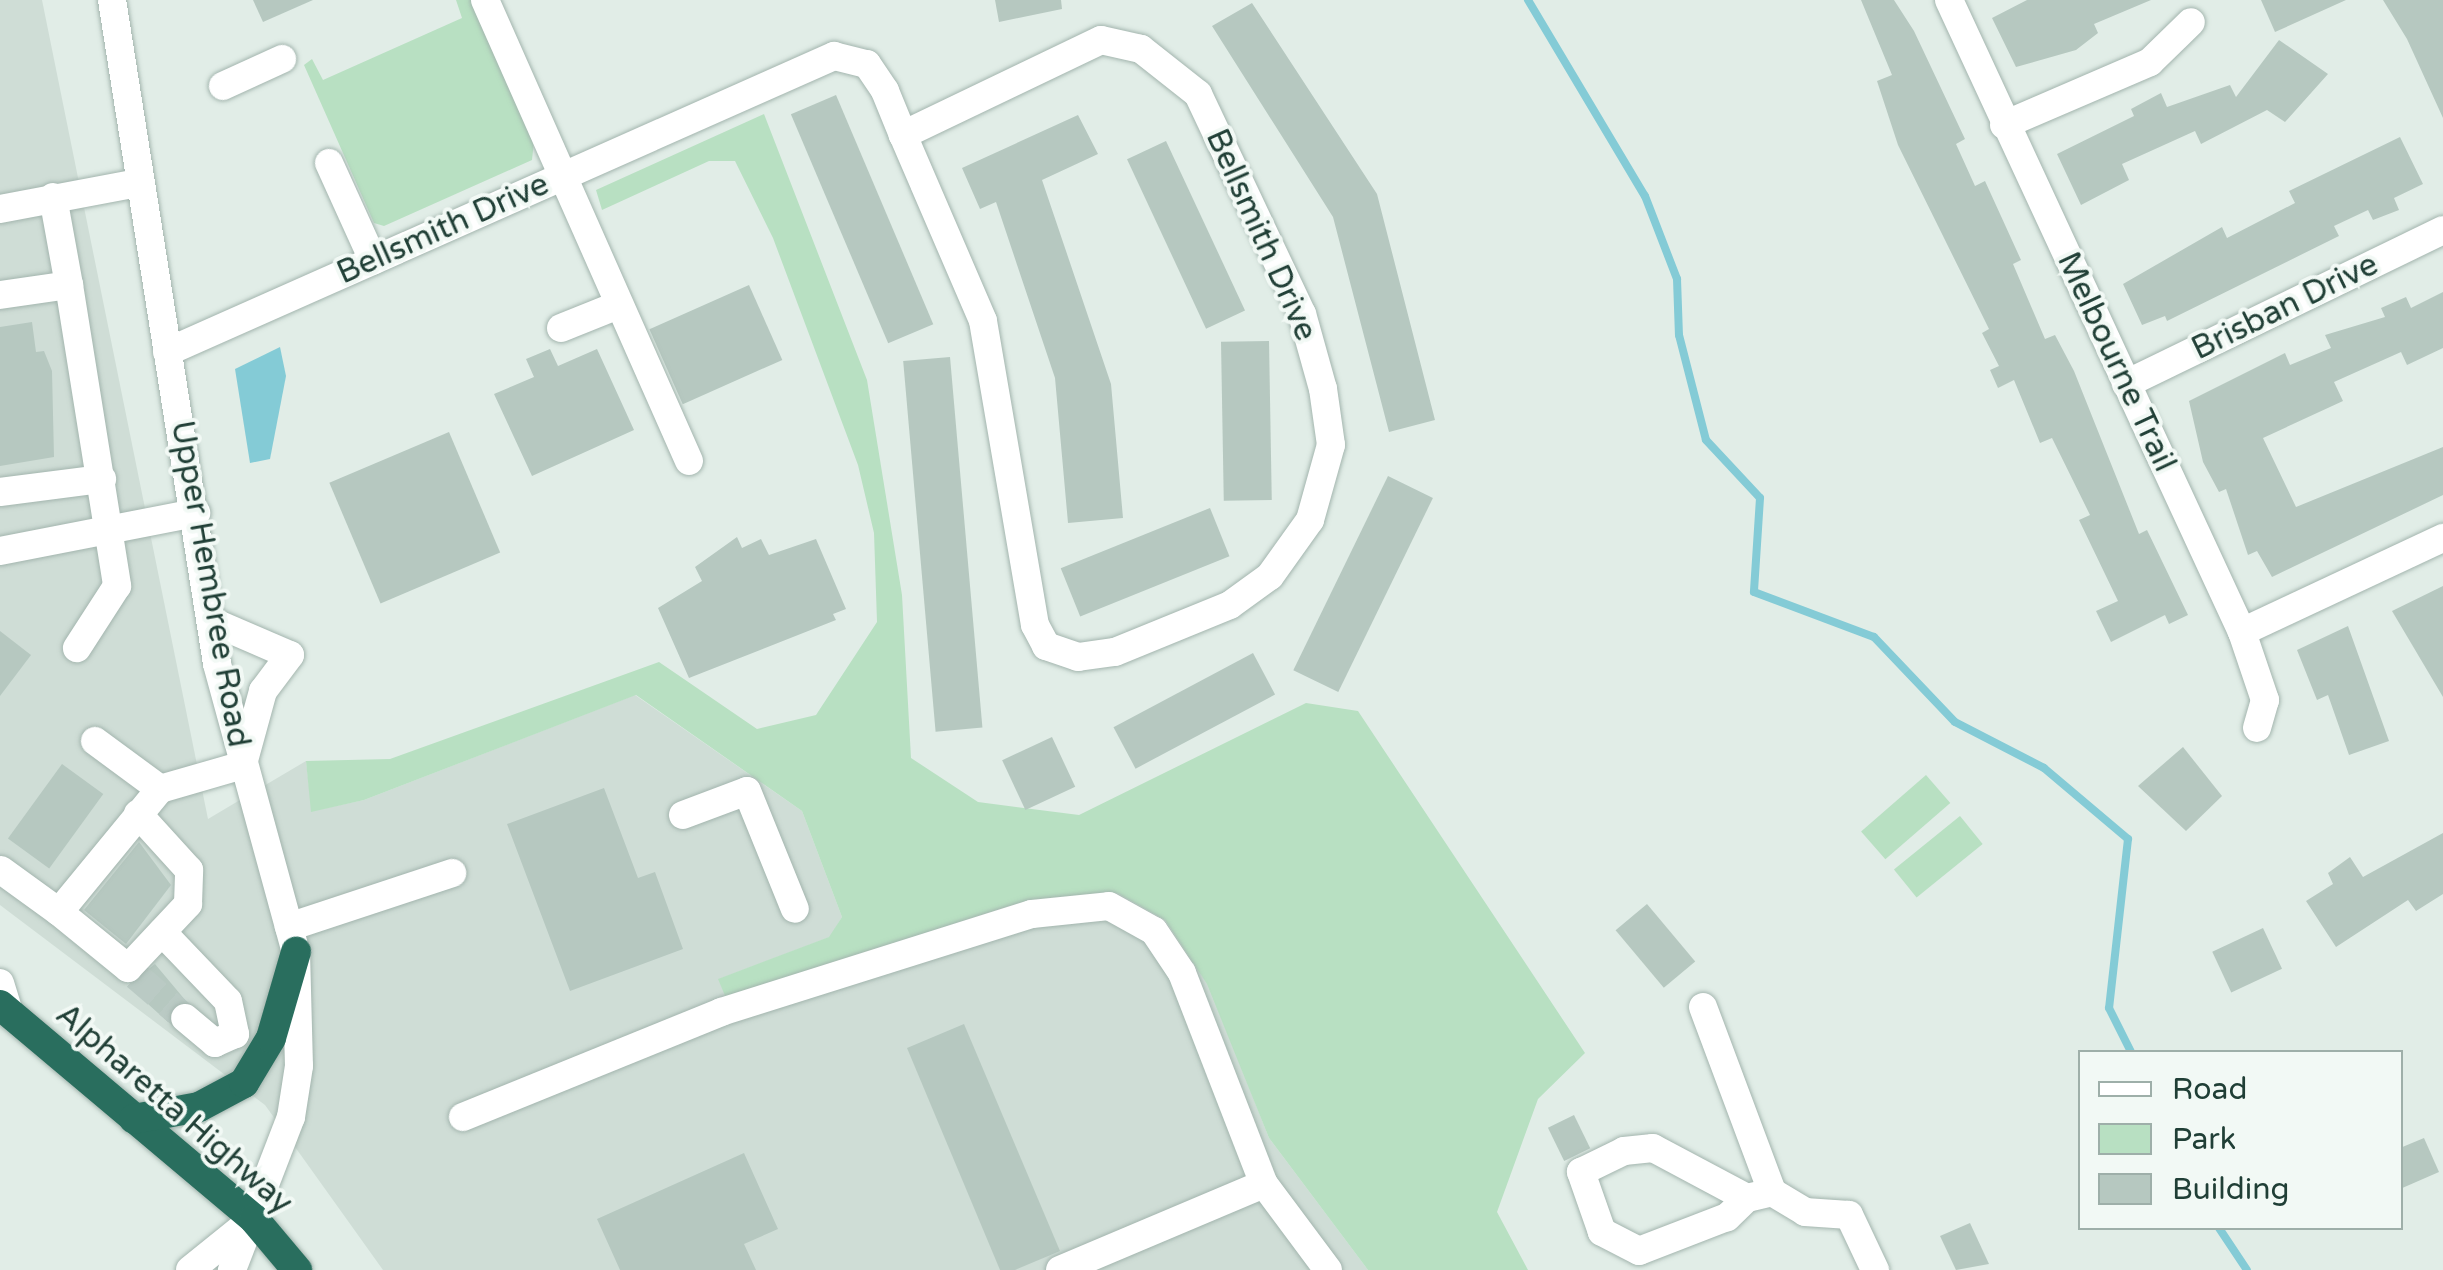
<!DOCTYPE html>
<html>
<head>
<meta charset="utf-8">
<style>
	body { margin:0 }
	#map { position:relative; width:2443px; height:1270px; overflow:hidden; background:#e1ede7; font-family:"Varela Round",sans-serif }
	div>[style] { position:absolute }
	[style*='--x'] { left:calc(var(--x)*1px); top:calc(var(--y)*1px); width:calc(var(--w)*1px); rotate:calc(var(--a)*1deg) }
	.built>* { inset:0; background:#cfddd6 }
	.green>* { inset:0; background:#b8e0c2; transform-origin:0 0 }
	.water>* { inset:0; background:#84cbd6 }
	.stream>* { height:8px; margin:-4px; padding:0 4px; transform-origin:4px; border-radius:4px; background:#84cbd6 }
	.building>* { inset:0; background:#b6c8c0; transform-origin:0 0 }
	.minor-tunnel>* { height:28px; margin-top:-14px; transform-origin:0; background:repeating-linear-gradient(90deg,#bacac4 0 28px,transparent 0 42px) }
	.roads { filter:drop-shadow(0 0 2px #a3b5ae) drop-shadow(0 0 2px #a3b5ae) }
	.minor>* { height:28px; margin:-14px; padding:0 14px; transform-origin:14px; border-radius:14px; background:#fff }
	.highway>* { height:30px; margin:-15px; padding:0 15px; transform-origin:15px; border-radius:15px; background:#296e5e }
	span { translate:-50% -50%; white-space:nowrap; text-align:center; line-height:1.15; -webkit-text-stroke:8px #f2f9f5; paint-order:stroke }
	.street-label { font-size:32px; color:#203f36 }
	.legend { position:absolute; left:2078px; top:1050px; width:325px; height:180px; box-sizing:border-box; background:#f2f9f5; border:2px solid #9eafa9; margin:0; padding:12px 18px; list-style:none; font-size:30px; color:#203f36 }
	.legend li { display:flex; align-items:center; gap:20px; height:50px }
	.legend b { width:50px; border:2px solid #9eafa9 }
</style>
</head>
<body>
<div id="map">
	<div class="built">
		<div style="clip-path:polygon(0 0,42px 0,208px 819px,306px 761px,312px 811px,364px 800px,635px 695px,802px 811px,842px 917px,830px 937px,719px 979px,1009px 906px,1117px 893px,1164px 920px,1208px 984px,1269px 1138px,1368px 1270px,383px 1270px,265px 1105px,0 905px)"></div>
	</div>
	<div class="green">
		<div style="clip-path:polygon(456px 0,472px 0,534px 141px,532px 160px,384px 226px,374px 223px,304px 65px,312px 59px,323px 80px,462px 18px)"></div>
		<div style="clip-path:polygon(764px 114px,867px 380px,902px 595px,911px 758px,978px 802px,1079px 815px,1306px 703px,1358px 711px,1585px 1053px,1538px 1099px,1497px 1212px,1528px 1270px,1368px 1270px,1269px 1138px,1207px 984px,1165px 920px,1117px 893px,1009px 906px,726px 998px,718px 979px,829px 937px,842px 917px,802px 811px,636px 695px,364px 800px,311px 812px,306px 761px,390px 759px,659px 662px,757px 729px,816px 715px,877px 622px,874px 533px,858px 465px,773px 238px,735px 161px,709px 161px,602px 210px,596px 190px)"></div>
		<div style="left:1926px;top:775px;width:37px;height:86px;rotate:49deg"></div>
		<div style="left:1960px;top:816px;width:36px;height:85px;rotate:51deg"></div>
	</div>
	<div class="water">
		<div style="clip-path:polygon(280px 347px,286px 376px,270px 459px,250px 463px,235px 369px)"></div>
	</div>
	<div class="stream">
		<div style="--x:1528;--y:0;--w:228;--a:59.2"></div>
		<div style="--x:1645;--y:196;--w:89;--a:68.9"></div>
		<div style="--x:1677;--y:279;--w:56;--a:88"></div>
		<div style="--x:1679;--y:335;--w:108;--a:75.6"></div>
		<div style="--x:1706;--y:440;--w:79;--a:47"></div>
		<div style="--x:1760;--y:498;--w:94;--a:93.7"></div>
		<div style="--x:1754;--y:592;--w:128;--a:20.6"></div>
		<div style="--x:1874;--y:637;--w:117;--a:46.4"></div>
		<div style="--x:1955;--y:722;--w:100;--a:27.3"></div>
		<div style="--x:2044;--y:768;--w:110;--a:40.2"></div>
		<div style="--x:2128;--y:839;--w:170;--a:96.4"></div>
		<div style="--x:2109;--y:1008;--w:49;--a:63.4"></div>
		<div style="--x:2219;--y:1228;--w:50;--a:56.3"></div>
	</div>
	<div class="building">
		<div style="clip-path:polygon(253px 0,313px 0,263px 22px)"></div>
		<div style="clip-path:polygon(995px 0,1061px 0,1062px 9px,999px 22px)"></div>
		<div style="clip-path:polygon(1861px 0,1894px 0,1914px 31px,1965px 139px,1956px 144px,1975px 186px,1985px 181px,2021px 260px,2013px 264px,2045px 339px,2055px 335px,2074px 371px,2139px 534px,2147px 530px,2188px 615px,2169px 624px,2165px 615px,2111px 642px,2096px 611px,2118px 601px,2079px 520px,2090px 515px,2052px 438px,2040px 443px,2014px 380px,1998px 388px,1990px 370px,1999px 366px,1982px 333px,1989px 329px,1898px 145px,1877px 81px,1892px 75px)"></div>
		<div style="clip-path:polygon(2027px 0,2151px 0,2094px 24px,2098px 33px,2076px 50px,2016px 67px,1992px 18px)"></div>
		<div style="clip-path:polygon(2261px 0,2346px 0,2275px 32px)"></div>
		<div style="clip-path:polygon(2383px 0,2443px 0,2443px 118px,2407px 39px)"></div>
		<div style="clip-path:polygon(1252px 3px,1377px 194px,1435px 420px,1389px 432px,1333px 217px,1212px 26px)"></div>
		<div style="clip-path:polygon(2279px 40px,2328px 74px,2285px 122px,2267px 110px,2201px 144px,2195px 131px,2122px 164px,2129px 180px,2081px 205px,2057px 154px,2134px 116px,2131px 109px,2161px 93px,2167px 107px,2230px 85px,2236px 97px)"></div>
		<div style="left:836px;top:95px;width:249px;height:49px;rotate:67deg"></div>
		<div style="clip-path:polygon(1078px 115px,1098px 154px,1042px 180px,1111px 384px,1123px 518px,1068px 523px,1055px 378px,996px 202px,980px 209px,962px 168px)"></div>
		<div style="clip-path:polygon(2400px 137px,2423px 184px,2394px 198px,2399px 210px,2373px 220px,2368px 210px,2334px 226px,2339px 236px,2167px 321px,2165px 316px,2142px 325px,2123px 284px,2222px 227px,2227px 238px,2295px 203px,2289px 191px)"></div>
		<div style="left:1166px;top:141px;width:187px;height:43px;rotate:65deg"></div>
		<div style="left:749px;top:285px;width:82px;height:109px;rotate:66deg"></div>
		<div style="clip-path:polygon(2443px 292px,2443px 348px,2407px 365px,2401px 352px,2334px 382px,2343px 401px,2263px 438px,2296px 507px,2443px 447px,2443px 495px,2272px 577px,2257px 551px,2248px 555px,2226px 489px,2219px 492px,2203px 462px,2189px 401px,2285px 353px,2290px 365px,2331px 348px,2325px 335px,2385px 317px,2381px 308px,2406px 297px,2411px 308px)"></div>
		<div style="clip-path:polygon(32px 322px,36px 352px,44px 351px,52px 371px,54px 457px,0 466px,0 327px)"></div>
		<div style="left:1269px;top:341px;width:159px;height:48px;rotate:89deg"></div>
		<div style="clip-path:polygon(550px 349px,558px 366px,597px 349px,634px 430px,532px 476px,494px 394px,534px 377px,526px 359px)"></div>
		<div style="left:950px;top:357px;width:372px;height:47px;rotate:85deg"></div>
		<div style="left:449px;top:432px;width:131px;height:130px;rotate:67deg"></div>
		<div style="left:1388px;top:476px;width:50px;height:216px;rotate:26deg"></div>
		<div style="left:1210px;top:508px;width:52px;height:161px;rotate:68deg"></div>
		<div style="clip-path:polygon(737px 537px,742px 548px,761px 539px,769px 555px,816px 539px,846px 609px,833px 614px,836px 620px,689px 678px,658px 608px,702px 581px,695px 567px)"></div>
		<div style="clip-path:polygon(2443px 586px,2443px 697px,2392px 611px)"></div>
		<div style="clip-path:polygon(2348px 626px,2389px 741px,2349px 755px,2328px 695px,2317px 700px,2297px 650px)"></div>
		<div style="clip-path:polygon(0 631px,31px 655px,0 696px)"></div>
		<div style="left:1253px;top:653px;width:47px;height:158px;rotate:62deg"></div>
		<div style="left:1052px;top:737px;width:55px;height:55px;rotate:65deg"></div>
		<div style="clip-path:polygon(2183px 747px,2222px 796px,2186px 831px,2138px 786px)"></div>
		<div style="left:62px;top:764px;width:51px;height:92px;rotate:36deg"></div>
		<div style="clip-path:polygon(604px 788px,638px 878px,655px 872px,683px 949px,570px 991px,507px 824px)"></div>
		<div style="clip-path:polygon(2443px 833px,2443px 894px,2416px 911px,2408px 900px,2336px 947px,2306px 901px,2333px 884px,2328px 873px,2350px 857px,2363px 877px)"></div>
		<div style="clip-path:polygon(139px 842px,171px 885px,126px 944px,84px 910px)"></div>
		<div style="left:1647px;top:904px;width:75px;height:41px;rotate:50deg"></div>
		<div style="left:2263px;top:928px;width:45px;height:56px;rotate:65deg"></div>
		<div style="clip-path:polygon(155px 964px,186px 1001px,172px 1006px,168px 1022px,128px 986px)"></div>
		<div style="clip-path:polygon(964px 1024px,1060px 1251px,1015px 1270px,1000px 1270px,907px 1048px)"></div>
		<div style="left:1574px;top:1115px;width:37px;height:29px;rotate:64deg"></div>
		<div style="clip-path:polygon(2424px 1138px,2439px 1172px,2400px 1189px,2400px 1148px)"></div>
		<div style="clip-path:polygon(744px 1153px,778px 1229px,744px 1244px,756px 1270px,620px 1270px,597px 1219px)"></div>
		<div style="clip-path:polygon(1970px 1223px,1989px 1264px,1956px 1270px,1940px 1236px)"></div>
	</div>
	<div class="minor-tunnel">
		<div style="--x:136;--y:976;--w:65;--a:40.6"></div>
	</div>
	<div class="roads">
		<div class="minor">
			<div style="--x:112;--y:0;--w:672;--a:81.01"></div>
			<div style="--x:217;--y:664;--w:299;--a:74.7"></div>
			<div style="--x:296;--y:952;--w:114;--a:88.5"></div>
			<div style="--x:299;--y:1066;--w:52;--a:98.9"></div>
			<div style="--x:291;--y:1117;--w:164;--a:111.1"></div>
			<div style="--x:485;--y:0;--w:504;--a:66.13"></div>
			<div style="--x:1949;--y:0;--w:697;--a:65.13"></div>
			<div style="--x:2242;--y:632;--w:72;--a:71.3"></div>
			<div style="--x:2265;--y:700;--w:29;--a:106"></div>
			<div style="--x:223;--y:86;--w:65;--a:-24.6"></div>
			<div style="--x:2004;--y:125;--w:159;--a:-23.3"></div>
			<div style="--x:2150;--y:62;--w:57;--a:-44.3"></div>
			<div style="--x:329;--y:163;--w:107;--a:65.6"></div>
			<div style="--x:53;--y:197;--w:89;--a:79.7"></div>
			<div style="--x:0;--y:209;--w:139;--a:-10.7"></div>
			<div style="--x:0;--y:295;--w:70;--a:-8.2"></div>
			<div style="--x:69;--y:285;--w:305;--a:80.9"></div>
			<div style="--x:117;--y:586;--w:74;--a:122.8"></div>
			<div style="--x:561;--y:328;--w:59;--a:-21.8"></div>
			<div style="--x:167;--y:352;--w:730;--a:-23.93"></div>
			<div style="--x:834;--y:56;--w:34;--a:14"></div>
			<div style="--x:867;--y:64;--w:32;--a:56"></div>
			<div style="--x:885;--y:91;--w:48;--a:67.8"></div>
			<div style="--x:903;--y:135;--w:202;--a:66.7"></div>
			<div style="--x:983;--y:321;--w:308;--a:80.3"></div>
			<div style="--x:1035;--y:625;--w:24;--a:62"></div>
			<div style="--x:1046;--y:646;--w:34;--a:19"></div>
			<div style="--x:1078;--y:657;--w:37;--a:-8"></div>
			<div style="--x:1115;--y:652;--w:124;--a:-22.2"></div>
			<div style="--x:1230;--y:605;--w:49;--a:-35.9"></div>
			<div style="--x:1270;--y:576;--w:69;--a:-54.5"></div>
			<div style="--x:1310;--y:520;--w:78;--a:-74.4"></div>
			<div style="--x:1331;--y:445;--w:57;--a:-98.1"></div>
			<div style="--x:1323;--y:389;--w:78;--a:-105.6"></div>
			<div style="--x:1302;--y:314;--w:243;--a:-115.3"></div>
			<div style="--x:1198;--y:94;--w:73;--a:-141.7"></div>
			<div style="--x:1141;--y:49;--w:41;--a:-167.3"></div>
			<div style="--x:1101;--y:40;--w:220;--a:154.4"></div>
			<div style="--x:2126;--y:384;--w:352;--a:-25.9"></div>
			<div style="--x:0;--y:492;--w:103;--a:-7.3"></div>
			<div style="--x:0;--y:551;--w:200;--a:-11"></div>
			<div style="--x:211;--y:621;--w:86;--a:23.3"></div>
			<div style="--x:290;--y:655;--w:45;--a:126.9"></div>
			<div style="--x:263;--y:691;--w:76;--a:105.3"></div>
			<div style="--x:2242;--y:632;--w:222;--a:-25.1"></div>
			<div style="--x:95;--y:741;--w:81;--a:36.4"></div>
			<div style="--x:683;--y:815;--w:68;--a:-20.6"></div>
			<div style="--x:747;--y:791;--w:127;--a:67.9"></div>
			<div style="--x:1;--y:870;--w:72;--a:35.9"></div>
			<div style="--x:59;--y:912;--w:159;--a:-50.6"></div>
			<div style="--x:160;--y:789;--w:86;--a:-16.1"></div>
			<div style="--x:59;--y:912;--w:89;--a:39.1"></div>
			<div style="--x:128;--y:968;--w:88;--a:-46.8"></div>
			<div style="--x:188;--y:904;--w:34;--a:-88"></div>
			<div style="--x:189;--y:870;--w:76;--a:-132.3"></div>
			<div style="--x:289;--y:927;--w:172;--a:-18.3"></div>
			<div style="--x:162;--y:932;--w:95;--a:46.3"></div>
			<div style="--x:228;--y:1001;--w:34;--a:78"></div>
			<div style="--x:235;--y:1034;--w:22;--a:156"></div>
			<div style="--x:215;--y:1043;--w:39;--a:-140"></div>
			<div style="--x:0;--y:983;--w:31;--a:73"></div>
			<div style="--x:1703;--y:1007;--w:197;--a:69.5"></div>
			<div style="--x:1772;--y:1192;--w:39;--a:31"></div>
			<div style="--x:1805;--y:1212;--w:44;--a:3.9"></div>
			<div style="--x:1849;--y:1215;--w:61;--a:64.7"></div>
			<div style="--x:463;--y:1117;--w:279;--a:-22.1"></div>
			<div style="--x:721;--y:1012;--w:326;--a:-17.5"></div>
			<div style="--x:1032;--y:914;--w:77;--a:-5.9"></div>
			<div style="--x:1109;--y:906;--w:51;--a:29.1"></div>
			<div style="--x:1154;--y:931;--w:50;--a:56.3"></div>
			<div style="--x:1182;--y:973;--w:226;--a:68.8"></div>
			<div style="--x:1747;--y:1198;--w:28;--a:136"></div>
			<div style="--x:1727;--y:1217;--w:94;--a:158.9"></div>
			<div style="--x:1639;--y:1251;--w:42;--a:-152.8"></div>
			<div style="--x:1602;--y:1232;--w:64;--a:-109.3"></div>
			<div style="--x:1581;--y:1172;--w:48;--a:-26"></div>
			<div style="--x:1624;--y:1151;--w:29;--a:-6"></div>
			<div style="--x:1653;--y:1148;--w:106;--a:28"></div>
			<div style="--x:1747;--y:1198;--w:26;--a:-13"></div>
			<div style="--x:190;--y:1270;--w:81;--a:-39"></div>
			<div style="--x:1060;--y:1270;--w:221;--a:-22.9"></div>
			<div style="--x:1264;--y:1184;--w:107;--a:53.3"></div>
		</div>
		<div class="highway">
			<div style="--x:0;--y:1005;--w:332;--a:40.1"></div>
			<div style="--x:254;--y:1219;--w:67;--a:49.9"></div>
			<div style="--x:134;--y:1119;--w:66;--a:-10.5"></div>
			<div style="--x:199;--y:1107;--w:51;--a:-28.1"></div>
			<div style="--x:244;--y:1083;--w:52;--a:-59"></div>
			<div style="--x:271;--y:1038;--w:90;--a:-73.8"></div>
		</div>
	</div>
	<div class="street-label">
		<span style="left:443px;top:229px;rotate:-24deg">Bellsmith Drive</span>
		<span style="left:1261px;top:235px;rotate:66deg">Bellsmith Drive</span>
		<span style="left:2285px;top:307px;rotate:-26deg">Brisban Drive</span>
		<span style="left:2116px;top:362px;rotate:65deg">Melbourne Trail</span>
		<span style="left:210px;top:584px;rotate:80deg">Upper Hembree Road</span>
		<span style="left:174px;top:1109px;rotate:41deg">Alpharetta Highway</span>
	</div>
	<ul class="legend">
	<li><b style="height:12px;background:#fff"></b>Road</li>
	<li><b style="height:28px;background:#b8e0c2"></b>Park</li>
	<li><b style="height:28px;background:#b6c8c0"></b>Building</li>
	</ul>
</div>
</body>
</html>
